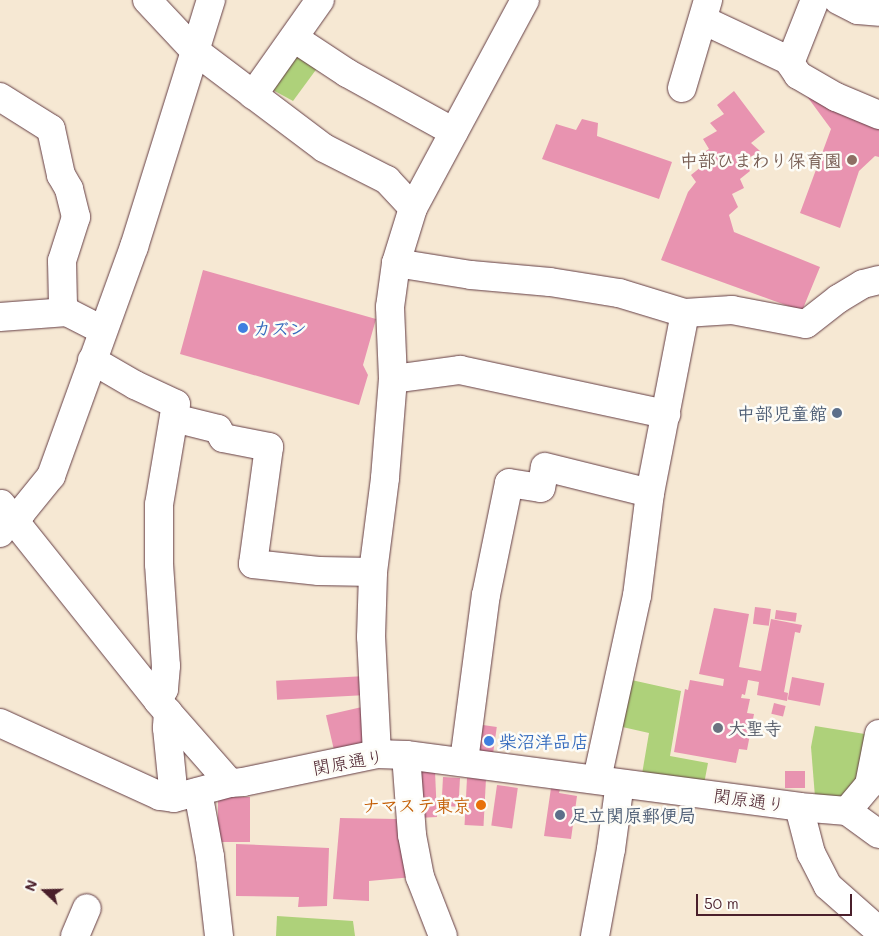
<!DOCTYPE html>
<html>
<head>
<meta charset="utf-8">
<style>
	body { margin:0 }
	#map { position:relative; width:879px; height:936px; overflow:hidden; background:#f6e8d3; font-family:Mali,"Klee One",sans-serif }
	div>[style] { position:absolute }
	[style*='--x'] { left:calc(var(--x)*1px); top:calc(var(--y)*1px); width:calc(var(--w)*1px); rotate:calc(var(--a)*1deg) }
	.green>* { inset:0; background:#aed17a }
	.building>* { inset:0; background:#e893b0; transform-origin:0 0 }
	.roads { filter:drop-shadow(0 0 1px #643d44) drop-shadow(0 0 1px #643d44) }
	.minor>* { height:28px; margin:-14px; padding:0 14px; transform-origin:14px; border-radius:14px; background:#fff }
	.dots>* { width:14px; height:14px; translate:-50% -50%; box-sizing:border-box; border:2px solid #fdfcf7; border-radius:50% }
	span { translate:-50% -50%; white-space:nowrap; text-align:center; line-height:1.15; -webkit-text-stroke:5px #fdfcf7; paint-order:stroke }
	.education-label { font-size:18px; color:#785e54; font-weight:700 }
	.right { translate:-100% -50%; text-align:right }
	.shop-label { font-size:18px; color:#366cbe; font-weight:700 }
	.left { translate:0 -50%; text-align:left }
	.service-label { font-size:18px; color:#4e5e75; font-weight:700 }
	.worship-label { font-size:18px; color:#5b616d; font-weight:700 }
	.street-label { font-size:18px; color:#4a1f2b }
	.food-label { font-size:18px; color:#c56008; font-weight:700 }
	.north { position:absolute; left:20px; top:866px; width:50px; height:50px; -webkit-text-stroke:4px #fdfcf7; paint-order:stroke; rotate:291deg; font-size:14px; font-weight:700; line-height:20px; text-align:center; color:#4a1f2b }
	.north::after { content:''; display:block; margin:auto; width:18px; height:22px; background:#4a1f2b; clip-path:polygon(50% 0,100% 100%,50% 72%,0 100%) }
	.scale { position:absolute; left:696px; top:894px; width:156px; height:22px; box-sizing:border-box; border:2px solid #4a1f2b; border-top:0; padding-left:6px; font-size:15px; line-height:18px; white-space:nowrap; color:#4a1f2b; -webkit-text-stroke:4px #fdfcf7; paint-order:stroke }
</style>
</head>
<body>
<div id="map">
	<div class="green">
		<div style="clip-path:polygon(294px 50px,318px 67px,293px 101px,271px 89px)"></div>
		<div style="clip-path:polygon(627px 679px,681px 691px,670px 756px,708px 763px,704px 784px,642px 774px,649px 733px,618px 726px)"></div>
		<div style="clip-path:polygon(815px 726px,871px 735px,861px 779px,841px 800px,815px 797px,811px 747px)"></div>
		<div style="clip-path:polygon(277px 916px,353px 921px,355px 936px,276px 936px)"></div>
	</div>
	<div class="building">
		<div style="clip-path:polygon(795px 80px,879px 125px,879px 157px,875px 156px,859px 171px,840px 228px,800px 213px,831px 129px)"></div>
		<div style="clip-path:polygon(734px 91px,765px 132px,751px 143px,760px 151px,744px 161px,750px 171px,740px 179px,744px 188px,732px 194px,738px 207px,729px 215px,734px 232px,820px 267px,802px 311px,661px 260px,688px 192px,696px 182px,691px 175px,701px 167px,697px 157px,709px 149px,703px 139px,717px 131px,710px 123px,724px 114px,717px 105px)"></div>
		<div style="clip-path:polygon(582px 119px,598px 123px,597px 136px,672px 162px,659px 199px,542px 159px,556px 124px,576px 130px)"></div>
		<div style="clip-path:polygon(203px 270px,376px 319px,363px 365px,368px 375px,359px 405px,180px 354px)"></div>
		<div style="left:755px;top:607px;width:16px;height:17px;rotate:7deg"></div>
		<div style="clip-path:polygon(714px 608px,749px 614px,739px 667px,761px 671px,771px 619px,802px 625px,800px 633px,795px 632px,784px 692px,788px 693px,787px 701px,757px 695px,759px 682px,748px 680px,745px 695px,742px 694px,741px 698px,750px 699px,747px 713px,754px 714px,747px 750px,739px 749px,736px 763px,674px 752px,685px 689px,688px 690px,690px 680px,723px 686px,724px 679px,699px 674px)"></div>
		<div style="left:776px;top:610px;width:21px;height:9px;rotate:8deg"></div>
		<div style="left:366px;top:676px;width:19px;height:90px;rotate:87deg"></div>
		<div style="left:792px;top:677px;width:33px;height:23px;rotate:11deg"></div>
		<div style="left:774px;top:703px;width:12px;height:11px;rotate:14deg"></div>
		<div style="left:362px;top:707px;width:37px;height:37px;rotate:77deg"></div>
		<div style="left:476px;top:724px;width:21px;height:27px;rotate:8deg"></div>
		<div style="clip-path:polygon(412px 770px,435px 771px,437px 817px,417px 818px)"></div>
		<div style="left:785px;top:771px;width:20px;height:17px"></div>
		<div style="left:443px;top:777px;width:17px;height:29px;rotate:3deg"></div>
		<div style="left:467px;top:778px;width:19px;height:47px;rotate:3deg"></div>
		<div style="left:497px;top:785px;width:21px;height:41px;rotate:8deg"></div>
		<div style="clip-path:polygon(551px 788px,560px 789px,559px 793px,577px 796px,571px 839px,544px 836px)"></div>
		<div style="left:250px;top:797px;width:45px;height:32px;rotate:90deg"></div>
		<div style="clip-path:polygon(340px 818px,397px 819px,413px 877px,369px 881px,369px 901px,333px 899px)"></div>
		<div style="clip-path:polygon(236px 844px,329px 848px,327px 906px,298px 907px,299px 897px,236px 896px)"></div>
	</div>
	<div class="roads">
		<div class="minor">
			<div style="--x:147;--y:0;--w:69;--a:46.8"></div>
			<div style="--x:194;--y:50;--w:163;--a:37"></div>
			<div style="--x:324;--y:148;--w:71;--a:26.9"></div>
			<div style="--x:387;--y:180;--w:38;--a:47"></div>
			<div style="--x:838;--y:0;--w:22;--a:27"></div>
			<div style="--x:858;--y:10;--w:21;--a:5"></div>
			<div style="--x:703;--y:20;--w:94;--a:25.2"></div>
			<div style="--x:788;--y:60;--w:18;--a:56"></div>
			<div style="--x:798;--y:75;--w:44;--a:30.1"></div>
			<div style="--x:836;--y:97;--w:47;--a:22.7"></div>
			<div style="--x:294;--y:38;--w:64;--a:33.4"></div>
			<div style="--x:347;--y:73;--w:122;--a:28.9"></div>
			<div style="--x:790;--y:63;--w:68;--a:-68.4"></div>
			<div style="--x:682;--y:88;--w:92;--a:-73.5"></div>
			<div style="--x:253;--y:95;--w:116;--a:-54.8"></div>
			<div style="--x:0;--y:97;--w:60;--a:32.1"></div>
			<div style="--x:51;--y:129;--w:47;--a:77.7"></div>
			<div style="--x:61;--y:175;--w:16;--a:60"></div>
			<div style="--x:69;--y:189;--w:29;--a:76"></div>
			<div style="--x:76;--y:217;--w:46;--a:107.7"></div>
			<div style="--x:62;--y:261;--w:44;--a:88.7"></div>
			<div style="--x:63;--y:305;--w:8;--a:60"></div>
			<div style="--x:67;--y:312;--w:39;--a:27"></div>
			<div style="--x:396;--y:263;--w:76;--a:9.1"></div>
			<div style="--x:471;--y:275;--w:79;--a:5.1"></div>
			<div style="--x:550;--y:282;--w:70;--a:9.1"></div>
			<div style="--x:619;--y:293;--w:69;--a:16.9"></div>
			<div style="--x:685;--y:313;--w:47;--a:-3.7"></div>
			<div style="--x:732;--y:310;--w:75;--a:10.7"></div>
			<div style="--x:806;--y:324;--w:41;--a:-38"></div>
			<div style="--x:838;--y:299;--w:29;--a:-31"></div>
			<div style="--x:863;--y:284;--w:16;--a:-14"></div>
			<div style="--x:0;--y:317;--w:67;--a:-4.3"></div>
			<div style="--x:92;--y:360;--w:50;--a:30.2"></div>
			<div style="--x:135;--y:385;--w:45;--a:24.9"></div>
			<div style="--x:176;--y:404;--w:102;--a:99.6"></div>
			<div style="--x:159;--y:505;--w:59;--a:90"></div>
			<div style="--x:159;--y:564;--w:102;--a:86.1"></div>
			<div style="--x:166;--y:666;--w:23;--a:95"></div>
			<div style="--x:164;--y:689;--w:13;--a:117"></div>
			<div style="--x:393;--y:379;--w:68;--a:-7.7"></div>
			<div style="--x:460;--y:370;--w:211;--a:12.1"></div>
			<div style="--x:174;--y:418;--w:45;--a:14"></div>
			<div style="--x:218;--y:429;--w:10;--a:61"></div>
			<div style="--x:223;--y:438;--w:47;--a:11.1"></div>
			<div style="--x:269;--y:447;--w:118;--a:97.8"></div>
			<div style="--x:253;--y:564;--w:66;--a:6.1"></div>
			<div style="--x:319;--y:571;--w:54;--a:1.1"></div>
			<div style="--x:1;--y:504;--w:252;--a:51.4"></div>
			<div style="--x:158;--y:701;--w:109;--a:48.7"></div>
			<div style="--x:0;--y:533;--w:9;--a:-69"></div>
			<div style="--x:3;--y:525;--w:11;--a:-49"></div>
			<div style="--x:10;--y:517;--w:12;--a:-20"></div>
			<div style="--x:21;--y:513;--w:48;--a:-51"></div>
			<div style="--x:51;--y:476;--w:244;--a:-70.1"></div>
			<div style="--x:134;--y:247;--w:259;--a:-72.7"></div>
			<div style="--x:168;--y:712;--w:16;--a:94"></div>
			<div style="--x:167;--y:728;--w:70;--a:84.3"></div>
			<div style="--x:0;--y:723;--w:176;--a:24.5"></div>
			<div style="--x:160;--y:796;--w:14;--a:8"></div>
			<div style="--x:174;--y:798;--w:58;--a:-15"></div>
			<div style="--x:230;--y:783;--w:13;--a:-4"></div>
			<div style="--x:243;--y:782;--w:137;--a:-11.8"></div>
			<div style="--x:377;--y:754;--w:29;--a:2"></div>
			<div style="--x:406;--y:755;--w:396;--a:7.5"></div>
			<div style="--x:799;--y:807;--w:48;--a:4.8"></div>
			<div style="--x:847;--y:811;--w:39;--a:36"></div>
			<div style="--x:377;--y:754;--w:117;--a:-92.9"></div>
			<div style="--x:371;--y:637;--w:65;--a:-88.2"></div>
			<div style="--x:373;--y:572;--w:95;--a:-82.7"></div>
			<div style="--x:385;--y:478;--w:99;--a:-85.4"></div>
			<div style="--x:393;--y:379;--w:72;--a:-92.4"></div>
			<div style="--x:390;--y:307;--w:44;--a:-82.2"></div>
			<div style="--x:396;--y:263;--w:58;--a:-72.8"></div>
			<div style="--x:413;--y:208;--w:236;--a:-61.7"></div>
			<div style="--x:406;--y:755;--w:80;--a:85.7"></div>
			<div style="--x:412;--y:835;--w:43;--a:79.2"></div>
			<div style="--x:420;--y:877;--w:63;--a:68.7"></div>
			<div style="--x:464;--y:761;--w:167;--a:-82.5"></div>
			<div style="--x:486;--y:595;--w:114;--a:-78.4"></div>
			<div style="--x:509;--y:483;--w:32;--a:9"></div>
			<div style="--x:541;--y:488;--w:21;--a:-79"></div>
			<div style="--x:545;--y:467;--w:108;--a:13.9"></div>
			<div style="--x:597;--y:779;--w:187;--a:-77.7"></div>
			<div style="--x:637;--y:596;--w:104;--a:-82.8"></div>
			<div style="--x:650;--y:493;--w:183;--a:-79"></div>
			<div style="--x:198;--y:792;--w:66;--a:79.5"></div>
			<div style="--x:210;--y:857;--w:80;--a:83.5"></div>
			<div style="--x:799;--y:807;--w:48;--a:75.4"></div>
			<div style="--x:811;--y:853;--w:37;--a:63"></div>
			<div style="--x:828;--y:886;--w:68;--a:41.4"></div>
			<div style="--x:847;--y:811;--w:34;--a:-50"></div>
			<div style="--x:869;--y:785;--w:52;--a:-78.9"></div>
			<div style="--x:75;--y:936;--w:30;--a:-67"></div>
			<div style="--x:595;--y:936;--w:88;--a:-79.6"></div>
			<div style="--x:611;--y:849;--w:60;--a:-82.3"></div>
		</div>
	</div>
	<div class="dots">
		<div style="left:852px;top:160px;background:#8d6e63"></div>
		<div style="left:243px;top:328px;background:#3f7fe0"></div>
		<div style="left:837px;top:413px;background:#5c6f8a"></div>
		<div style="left:718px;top:728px;background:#6b7280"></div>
		<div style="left:489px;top:741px;background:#3f7fe0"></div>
		<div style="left:481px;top:805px;background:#e8710a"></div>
		<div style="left:560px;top:815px;background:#5c6f8a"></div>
	</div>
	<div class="education-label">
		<span class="right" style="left:842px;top:160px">中部ひまわり保育園</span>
	</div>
	<div class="shop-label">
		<span class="left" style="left:253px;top:328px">カズン</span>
		<span class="left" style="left:499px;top:741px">柴沼洋品店</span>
	</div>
	<div class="service-label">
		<span class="right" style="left:827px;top:413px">中部児童館</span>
		<span class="left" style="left:570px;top:815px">足立関原郵便局</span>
	</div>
	<div class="worship-label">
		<span class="left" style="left:728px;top:728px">大聖寺</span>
	</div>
	<div class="street-label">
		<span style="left:348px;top:762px;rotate:-10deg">関原通り</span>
		<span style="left:749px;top:800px;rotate:8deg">関原通り</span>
	</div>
	<div class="food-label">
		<span class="right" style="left:471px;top:805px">ナマステ東京</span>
	</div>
	<div class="north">N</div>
	<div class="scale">50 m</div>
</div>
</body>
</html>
